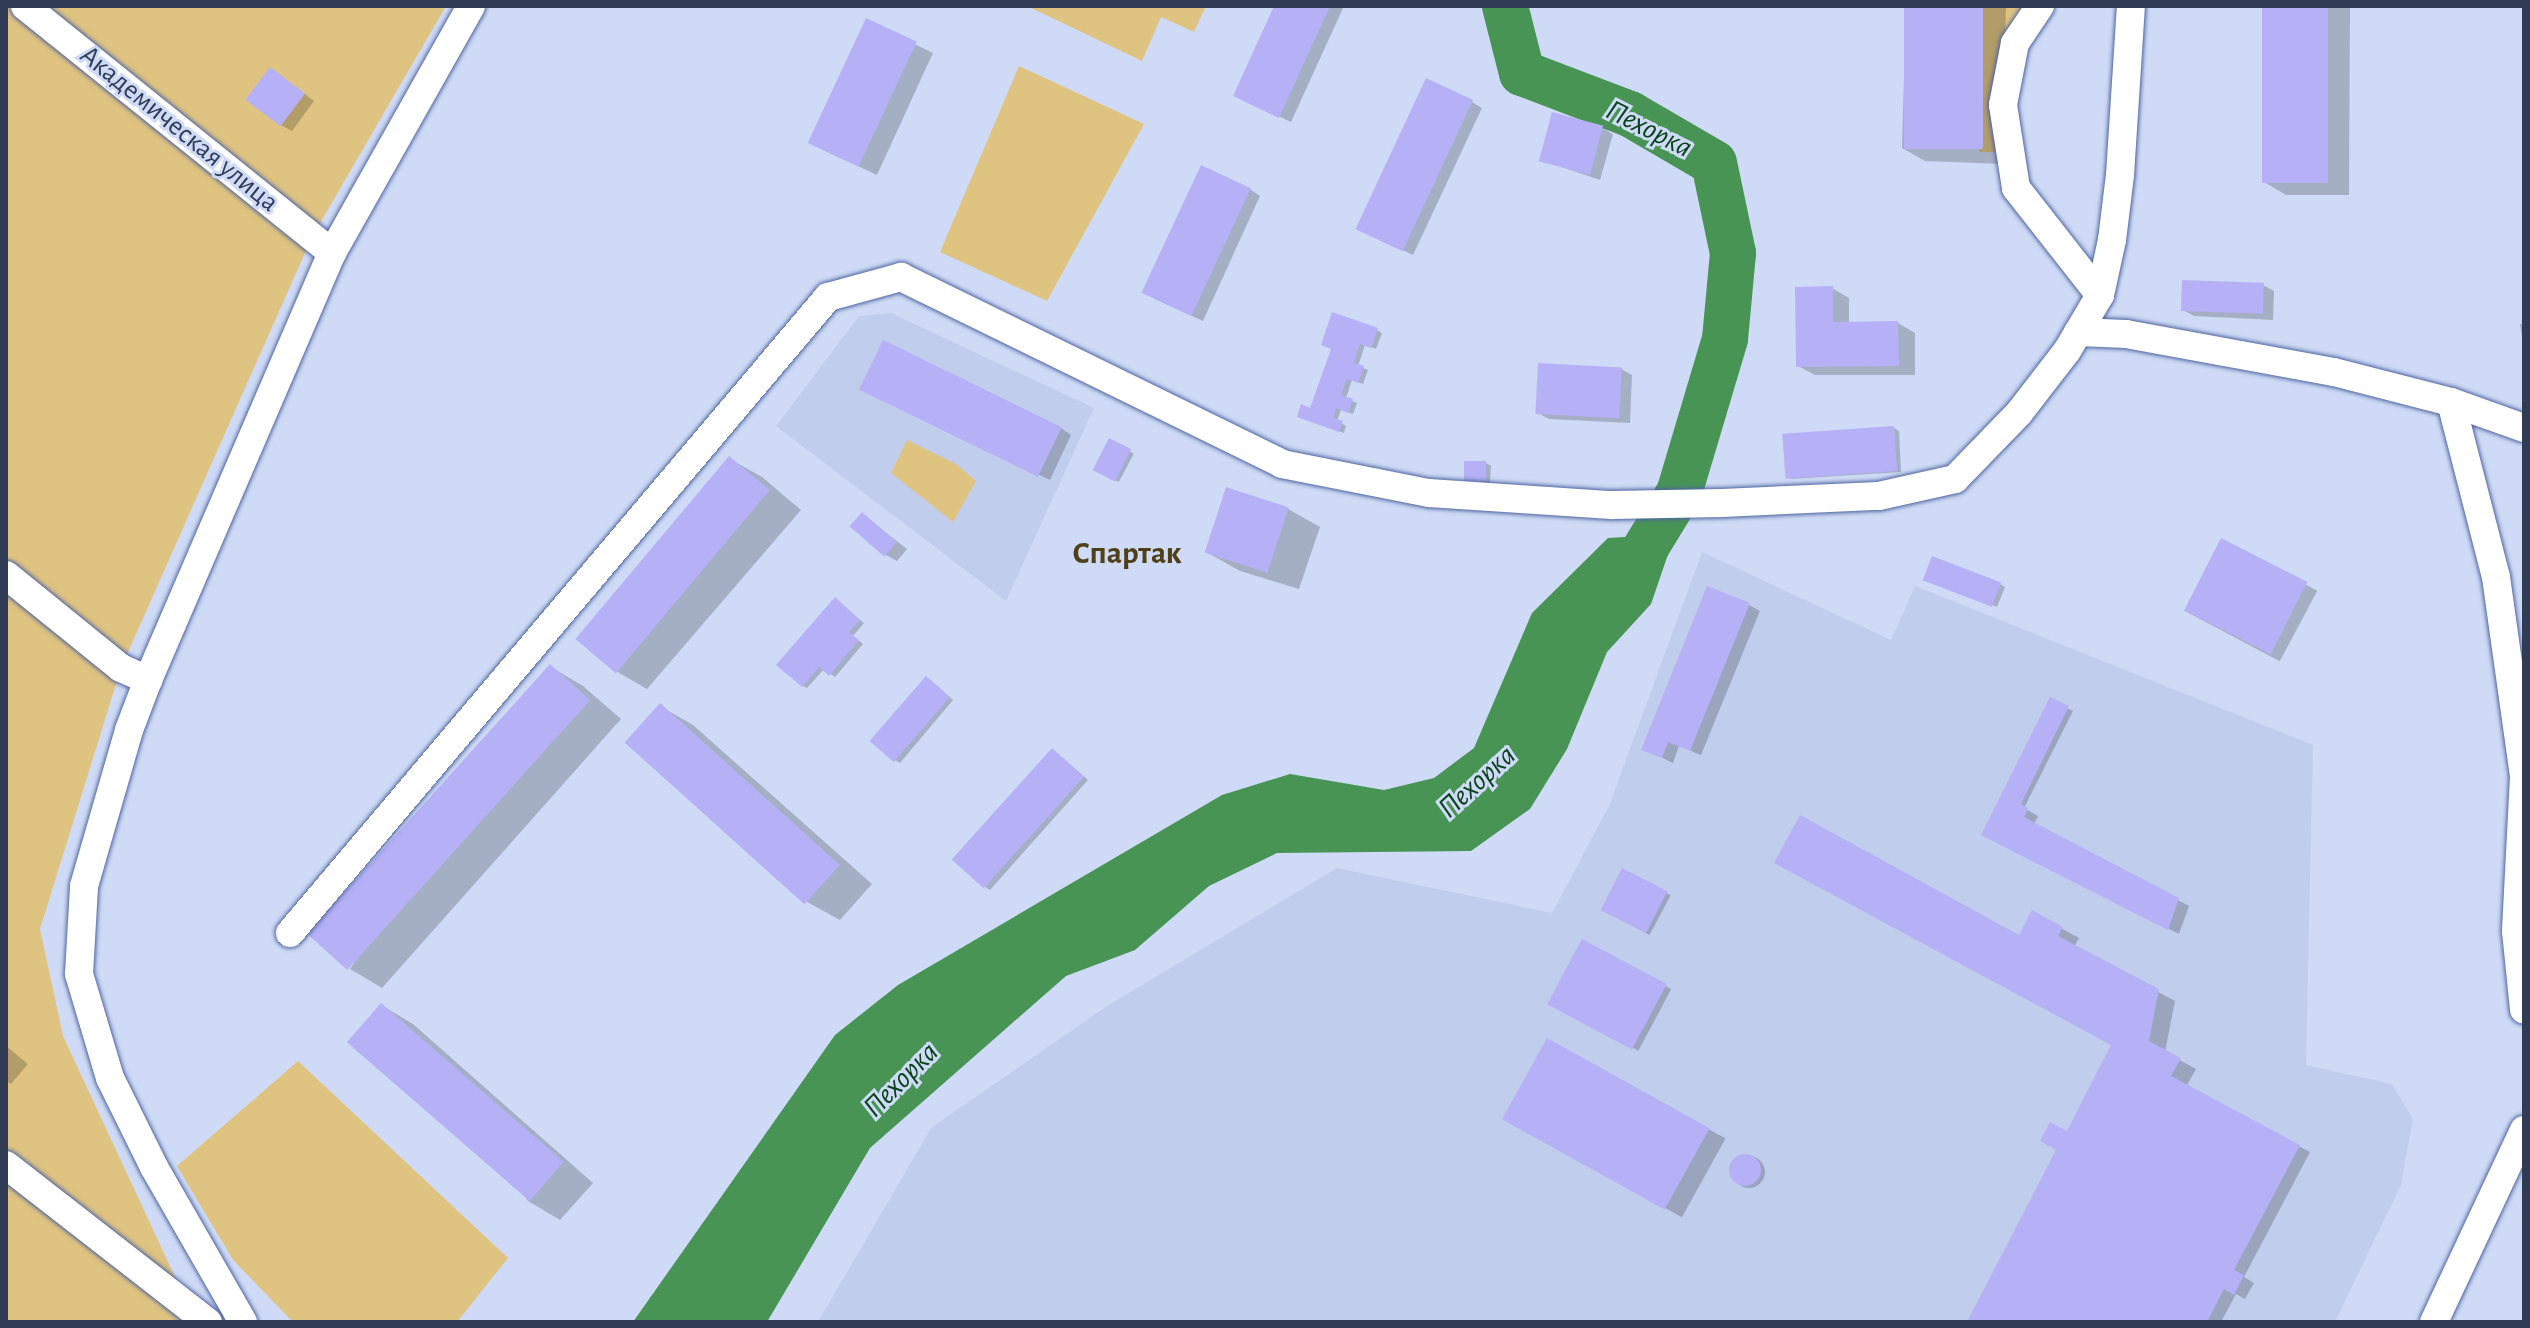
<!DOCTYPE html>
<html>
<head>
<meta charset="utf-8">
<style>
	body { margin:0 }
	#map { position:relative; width:2530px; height:1328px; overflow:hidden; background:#cfdbf6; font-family:"Alegreya Sans",sans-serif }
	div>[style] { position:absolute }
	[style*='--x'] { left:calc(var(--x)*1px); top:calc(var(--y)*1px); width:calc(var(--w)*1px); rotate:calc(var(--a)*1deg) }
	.built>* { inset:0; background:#c1cdec }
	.green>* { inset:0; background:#dfc381 }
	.water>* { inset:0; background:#479455 }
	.shadow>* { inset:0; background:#0003; transform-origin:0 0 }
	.round { border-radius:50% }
	.river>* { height:46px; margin:-23px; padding:0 23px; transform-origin:23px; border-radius:23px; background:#479455 }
	.building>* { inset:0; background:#b6b0f6; transform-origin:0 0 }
	.roads { filter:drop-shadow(0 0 2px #4f65a2) drop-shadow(0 0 2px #4f65a2) }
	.street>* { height:28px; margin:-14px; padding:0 14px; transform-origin:14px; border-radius:14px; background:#fff }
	span { translate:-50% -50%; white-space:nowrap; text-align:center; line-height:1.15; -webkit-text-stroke:6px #cfdbf6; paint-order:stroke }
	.street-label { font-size:28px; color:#303b56 }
	.water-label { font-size:30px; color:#094319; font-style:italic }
	.quarter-label { font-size:32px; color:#4f4018; font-weight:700 }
	.frame { position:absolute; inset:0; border:8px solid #303b56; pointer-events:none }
</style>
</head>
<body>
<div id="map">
	<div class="built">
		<div style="clip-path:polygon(891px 313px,1094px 408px,1006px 601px,776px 426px,859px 316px)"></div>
		<div style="clip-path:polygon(1702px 552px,1891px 640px,1915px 586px,2313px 745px,2306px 1065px,2392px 1084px,2413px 1119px,2401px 1185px,2335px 1322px,818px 1322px,931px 1128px,1107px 1006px,1337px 868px,1552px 913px,1609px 806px)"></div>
	</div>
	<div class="green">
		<div style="clip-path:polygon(6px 6px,446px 6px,312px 237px,121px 668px,40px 929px,63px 1036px,196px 1322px,6px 1322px)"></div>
		<div style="clip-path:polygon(1027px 6px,1206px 6px,1194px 32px,1161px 17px,1142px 61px)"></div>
		<div style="clip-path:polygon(1983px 6px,2040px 6px,2015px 43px,2010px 152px,1979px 152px)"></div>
		<div style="clip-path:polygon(1019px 66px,1144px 124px,1047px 301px,940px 252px)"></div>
		<div style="clip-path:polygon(907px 440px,956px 464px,976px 481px,953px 522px,891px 473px)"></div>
		<div style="clip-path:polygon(298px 1061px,508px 1258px,457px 1322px,293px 1322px,233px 1260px,177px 1166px)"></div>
	</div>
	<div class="water">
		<div style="clip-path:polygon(1675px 534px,1651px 604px,1607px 652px,1567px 749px,1530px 809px,1471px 851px,1277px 853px,1209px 886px,1135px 950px,1066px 976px,870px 1148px,767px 1322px,633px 1322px,835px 1035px,898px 985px,1222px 795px,1290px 774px,1384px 790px,1434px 778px,1474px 748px,1532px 613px,1608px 538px)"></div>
	</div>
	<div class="shadow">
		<div style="clip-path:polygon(1276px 6px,1344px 6px,1291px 122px,1246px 101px)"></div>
		<div style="clip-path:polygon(1906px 6px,2006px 7px,2001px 164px,1925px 161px,1902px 148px)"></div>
		<div style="clip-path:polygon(2264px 6px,2350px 6px,2349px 195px,2286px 195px,2264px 182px)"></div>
		<div style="clip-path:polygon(867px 21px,933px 53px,877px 175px,828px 152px)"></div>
		<div style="clip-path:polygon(281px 76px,314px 101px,292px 131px,281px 125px)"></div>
		<div style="clip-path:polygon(1472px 102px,1482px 108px,1413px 255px,1368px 234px)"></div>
		<div style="clip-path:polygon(1602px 128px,1613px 134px,1600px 180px,1541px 160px)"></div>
		<div style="clip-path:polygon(1250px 189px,1260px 196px,1203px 321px,1155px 299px)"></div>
		<div style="clip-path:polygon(2263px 285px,2274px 291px,2273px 320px,2194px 316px,2183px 310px)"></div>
		<div style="clip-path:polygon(1832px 288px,1849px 298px,1849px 323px,1898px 323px,1915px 333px,1915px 375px,1815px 375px,1798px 366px)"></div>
		<div style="clip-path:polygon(2520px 324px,2524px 324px,2524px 350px)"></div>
		<div style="clip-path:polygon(1377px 330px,1382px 333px,1376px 349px,1365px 345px,1358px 366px,1368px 370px,1363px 384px,1352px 380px,1346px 398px,1357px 403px,1353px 414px,1341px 410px,1337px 421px,1346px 426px,1344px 433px,1304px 418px,1312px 410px,1333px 349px)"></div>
		<div style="clip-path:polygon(1621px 369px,1632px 375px,1630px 423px,1549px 419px,1538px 413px)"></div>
		<div style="clip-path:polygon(872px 395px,1061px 428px,1071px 435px,1050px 480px)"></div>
		<div style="clip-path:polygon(1894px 428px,1899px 431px,1901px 472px,1791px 479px,1787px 476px)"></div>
		<div style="left:1110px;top:441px;width:27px;height:32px;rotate:28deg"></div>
		<div style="clip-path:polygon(730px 459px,762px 477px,801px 510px,647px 689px,614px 670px)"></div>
		<div style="clip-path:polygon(1486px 463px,1491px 466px,1490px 483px,1466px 480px)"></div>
		<div style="clip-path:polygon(1288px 509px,1320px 527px,1299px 589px,1240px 571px,1208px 553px)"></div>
		<div style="clip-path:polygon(863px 515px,907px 549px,897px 561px,886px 555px)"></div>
		<div style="left:2222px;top:540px;width:108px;height:80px;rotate:28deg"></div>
		<div style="clip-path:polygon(1930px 582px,2000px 584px,2005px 587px,1997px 607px)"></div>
		<div style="clip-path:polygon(840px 603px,864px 623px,853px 636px,863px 644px,835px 677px,824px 669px,807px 688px,803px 686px)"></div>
		<div style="clip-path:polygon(1749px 605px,1760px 611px,1701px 755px,1679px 746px,1673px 763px,1644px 749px)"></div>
		<div style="clip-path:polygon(551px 667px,583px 686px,621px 719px,382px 988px,350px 969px)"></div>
		<div style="clip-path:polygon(931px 681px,953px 700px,900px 763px,895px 760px)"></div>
		<div style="clip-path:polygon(2051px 700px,2073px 711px,2024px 808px,2038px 816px,2034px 824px,2189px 906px,2179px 934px,1994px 841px)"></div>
		<div style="clip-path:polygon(660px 706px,693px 725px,872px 884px,840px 920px,807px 902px)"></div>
		<div style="clip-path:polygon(1057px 753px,1088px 780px,990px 890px,985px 887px)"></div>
		<div style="left:1623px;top:870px;width:54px;height:45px;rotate:28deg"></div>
		<div style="clip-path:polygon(2033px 913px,2079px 938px,2074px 947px,2175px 1001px,2165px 1052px,2196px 1069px,2186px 1087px,2310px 1152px,2244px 1277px,2254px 1283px,2245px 1299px,2236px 1294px,2221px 1322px,1969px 1322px,2068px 1133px,2136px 1061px,2019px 937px)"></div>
		<div style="left:1583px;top:942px;width:100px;height:70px;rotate:28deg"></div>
		<div style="clip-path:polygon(381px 1005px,413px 1024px,593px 1183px,560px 1220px,528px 1201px)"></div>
		<div style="left:1548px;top:1040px;width:203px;height:90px;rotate:29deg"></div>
		<div style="clip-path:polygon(6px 1046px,28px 1064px,11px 1084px,6px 1081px)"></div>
		<div class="round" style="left:1733px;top:1156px;width:32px;height:32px"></div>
	</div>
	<div class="river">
		<div style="--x:1505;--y:6;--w:69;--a:75.8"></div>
		<div style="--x:1522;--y:73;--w:116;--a:20.8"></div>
		<div style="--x:1630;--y:114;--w:97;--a:30.3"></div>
		<div style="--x:1714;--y:163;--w:92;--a:78.1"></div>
		<div style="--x:1733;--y:253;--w:86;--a:95.3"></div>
		<div style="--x:1725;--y:339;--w:161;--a:106.6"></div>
		<div style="--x:1679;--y:493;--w:111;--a:121.4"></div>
	</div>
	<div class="building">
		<div style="clip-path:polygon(1274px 6px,1330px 6px,1279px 118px,1233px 96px)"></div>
		<div style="left:1904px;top:6px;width:79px;height:143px"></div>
		<div style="left:2262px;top:6px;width:66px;height:177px"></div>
		<div style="left:866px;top:18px;width:56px;height:138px;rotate:25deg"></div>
		<div style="left:270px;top:67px;width:44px;height:41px;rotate:37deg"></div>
		<div style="left:1426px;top:78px;width:52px;height:167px;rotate:25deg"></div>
		<div style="left:1552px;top:112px;width:53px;height:51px;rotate:15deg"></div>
		<div style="left:1201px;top:165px;width:55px;height:141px;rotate:25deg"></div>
		<div style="left:2182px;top:280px;width:82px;height:31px;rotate:2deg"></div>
		<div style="clip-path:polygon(1833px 286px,1833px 322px,1898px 321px,1899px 366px,1796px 367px,1795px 287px)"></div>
		<div style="clip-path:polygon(1332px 312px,1378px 328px,1371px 348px,1360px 344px,1354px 362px,1364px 366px,1358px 383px,1347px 379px,1341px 395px,1353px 399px,1348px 413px,1336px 408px,1333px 418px,1343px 421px,1339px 432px,1297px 417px,1301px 404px,1310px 408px,1331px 349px,1321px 345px)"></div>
		<div style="left:883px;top:340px;width:199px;height:55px;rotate:26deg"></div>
		<div style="left:1538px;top:363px;width:84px;height:51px;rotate:3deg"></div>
		<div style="left:1894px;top:426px;width:45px;height:112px;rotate:86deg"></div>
		<div style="left:1109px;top:438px;width:25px;height:36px;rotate:27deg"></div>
		<div style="left:729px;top:456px;width:53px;height:239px;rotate:40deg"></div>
		<div style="left:1464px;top:461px;width:22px;height:20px"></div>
		<div style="left:1226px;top:487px;width:66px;height:69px;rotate:18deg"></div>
		<div style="left:862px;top:512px;width:46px;height:19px;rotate:41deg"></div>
		<div style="left:2221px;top:538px;width:97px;height:81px;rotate:27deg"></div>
		<div style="left:1932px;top:556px;width:74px;height:26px;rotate:21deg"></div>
		<div style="clip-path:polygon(1707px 586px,1750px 603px,1690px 751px,1668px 742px,1662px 758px,1641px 750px)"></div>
		<div style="clip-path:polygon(835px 597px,860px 620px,849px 632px,859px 640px,829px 676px,819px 667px,802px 687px,776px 665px)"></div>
		<div style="left:550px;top:664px;width:54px;height:363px;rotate:42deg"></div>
		<div style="left:926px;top:676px;width:32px;height:86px;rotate:41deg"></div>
		<div style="clip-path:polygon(2050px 697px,2069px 706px,2021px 804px,2028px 808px,2024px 817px,2179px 898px,2168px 930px,1981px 835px)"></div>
		<div style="left:660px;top:703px;width:242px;height:53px;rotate:42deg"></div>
		<div style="left:1052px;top:748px;width:43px;height:150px;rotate:42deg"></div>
		<div style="clip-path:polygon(1800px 815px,2019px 935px,2032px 910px,2063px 927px,2058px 936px,2159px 989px,2149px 1041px,2181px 1058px,2171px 1076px,2300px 1145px,2234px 1270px,2244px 1275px,2234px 1295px,2224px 1289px,2207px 1322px,1967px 1322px,2056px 1150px,2040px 1141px,2050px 1122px,2067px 1131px,2111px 1045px,1774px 863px)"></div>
		<div style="left:1622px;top:868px;width:51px;height:47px;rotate:27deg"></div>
		<div style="left:1582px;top:939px;width:96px;height:74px;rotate:28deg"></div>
		<div style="left:381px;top:1003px;width:242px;height:52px;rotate:41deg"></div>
		<div style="left:1547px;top:1038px;width:186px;height:93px;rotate:29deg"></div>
		<div class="round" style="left:1729px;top:1154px;width:32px;height:32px"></div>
	</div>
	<div class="roads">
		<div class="street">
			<div style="--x:25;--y:6;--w:394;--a:38.8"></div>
			<div style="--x:2040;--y:6;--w:45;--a:124"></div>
			<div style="--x:2015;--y:43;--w:63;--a:101"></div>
			<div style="--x:2003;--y:105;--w:84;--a:81.1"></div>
			<div style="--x:2016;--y:188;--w:136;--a:51.9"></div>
			<div style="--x:2078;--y:332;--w:48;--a:2.4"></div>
			<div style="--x:2126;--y:334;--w:211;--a:10.4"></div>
			<div style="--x:2334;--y:372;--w:121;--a:14.4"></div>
			<div style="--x:2451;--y:402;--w:77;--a:19.6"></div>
			<div style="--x:2451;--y:402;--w:181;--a:75.6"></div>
			<div style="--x:2496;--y:577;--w:202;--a:82"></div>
			<div style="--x:2524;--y:777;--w:154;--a:93"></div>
			<div style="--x:2516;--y:931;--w:79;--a:84.2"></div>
			<div style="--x:6;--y:575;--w:148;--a:39"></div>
			<div style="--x:121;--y:668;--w:30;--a:24"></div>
			<div style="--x:290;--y:933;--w:833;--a:-49.77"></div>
			<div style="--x:828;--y:297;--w:76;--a:-15.3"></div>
			<div style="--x:901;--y:277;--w:424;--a:26.1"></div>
			<div style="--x:1282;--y:464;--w:150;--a:11.2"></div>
			<div style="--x:1429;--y:493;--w:183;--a:3.8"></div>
			<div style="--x:1612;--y:505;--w:110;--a:-1"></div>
			<div style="--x:1722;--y:503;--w:157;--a:-2.6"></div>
			<div style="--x:1879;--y:496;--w:78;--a:-12.6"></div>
			<div style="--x:1955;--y:479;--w:92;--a:-45.9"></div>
			<div style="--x:2019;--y:413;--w:78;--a:-52.3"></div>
			<div style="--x:2067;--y:351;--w:65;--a:-59.5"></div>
			<div style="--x:2100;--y:295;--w:56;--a:-77.7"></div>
			<div style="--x:2112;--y:240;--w:65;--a:-83"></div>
			<div style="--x:2120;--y:175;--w:169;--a:-86.3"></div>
			<div style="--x:6;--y:1165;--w:256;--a:37.9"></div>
			<div style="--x:243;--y:1322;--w:179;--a:-119.9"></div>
			<div style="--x:154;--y:1167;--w:99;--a:-116.3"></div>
			<div style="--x:110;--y:1078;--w:109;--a:-106.6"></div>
			<div style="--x:79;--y:974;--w:88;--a:-86.7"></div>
			<div style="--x:84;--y:886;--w:162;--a:-73.9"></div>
			<div style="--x:129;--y:730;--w:53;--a:-69.2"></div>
			<div style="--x:148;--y:680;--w:465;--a:-66.7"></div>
			<div style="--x:332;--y:253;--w:283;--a:-60.6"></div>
			<div style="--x:2434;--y:1322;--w:212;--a:-64.9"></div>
		</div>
	</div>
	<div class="street-label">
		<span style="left:179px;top:129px;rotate:39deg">Академическая улица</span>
	</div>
	<div class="water-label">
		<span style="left:1649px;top:129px;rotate:27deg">Пехорка</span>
		<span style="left:1477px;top:782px;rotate:-42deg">Пехорка</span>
		<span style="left:901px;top:1080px;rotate:-45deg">Пехорка</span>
	</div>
	<div class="quarter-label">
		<span style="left:1127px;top:553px">Спартак</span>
	</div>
	<div class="frame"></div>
</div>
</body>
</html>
